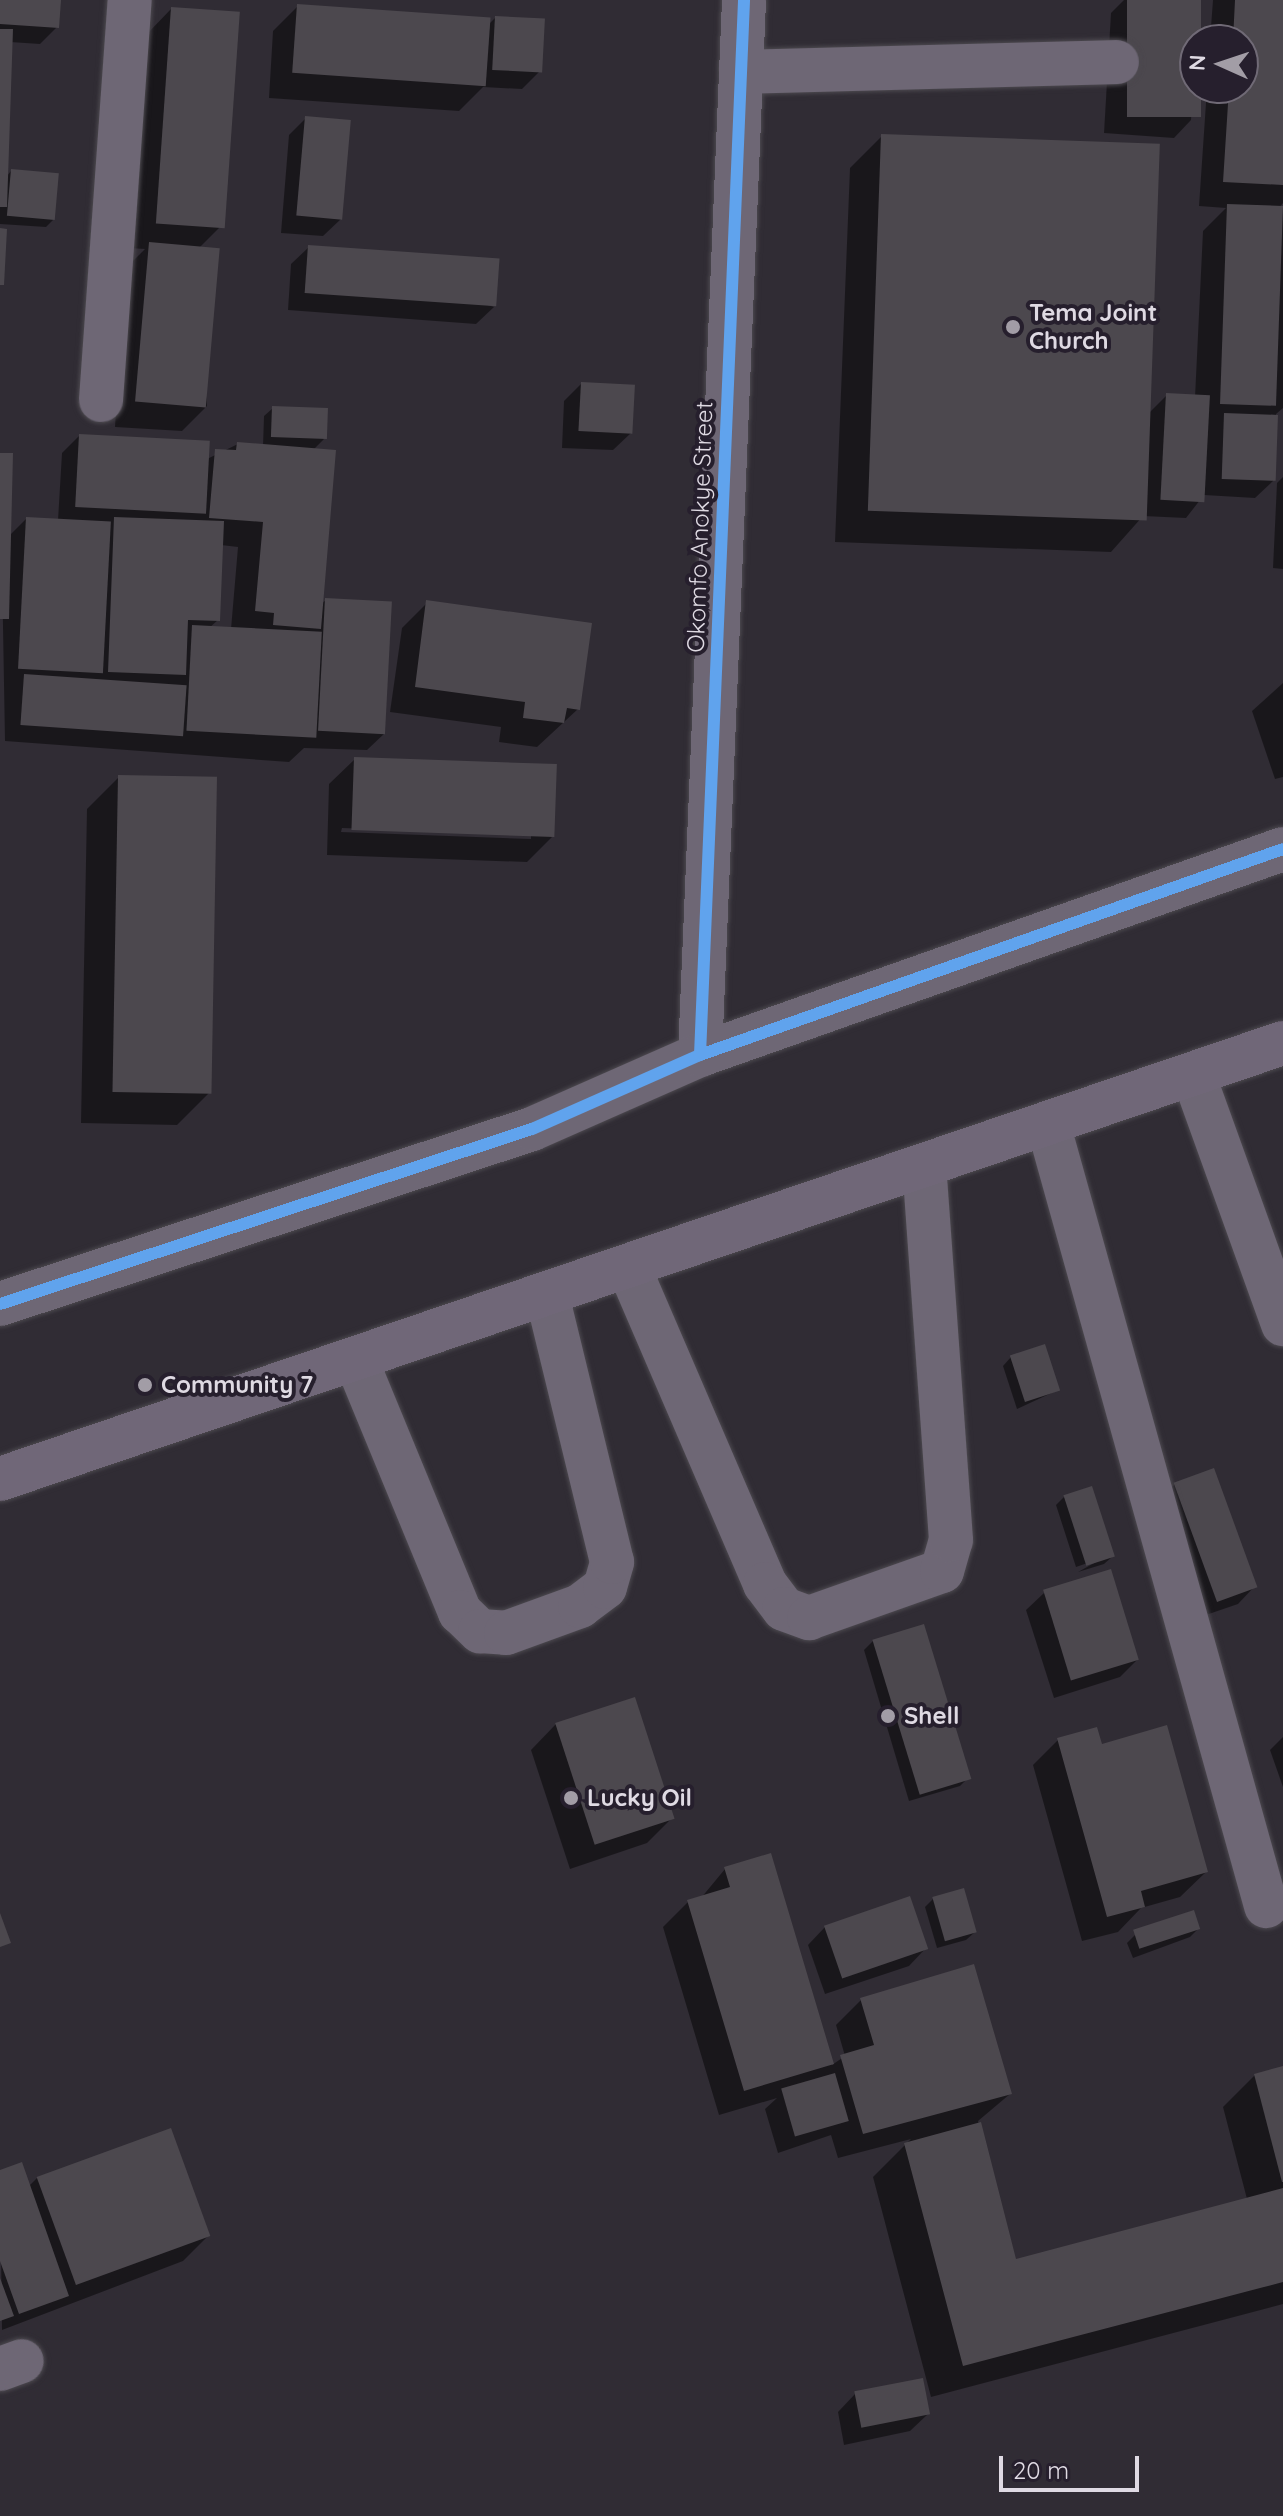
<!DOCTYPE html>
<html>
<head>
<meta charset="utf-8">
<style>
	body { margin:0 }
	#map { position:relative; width:1283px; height:2516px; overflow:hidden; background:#302c34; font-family:Quicksand,sans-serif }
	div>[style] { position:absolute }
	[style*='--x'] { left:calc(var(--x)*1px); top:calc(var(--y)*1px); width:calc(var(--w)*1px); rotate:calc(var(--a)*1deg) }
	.shadow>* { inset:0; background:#0007 }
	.building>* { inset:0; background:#4c484e; transform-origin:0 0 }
	.roads { filter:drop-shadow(0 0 2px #4c494f) drop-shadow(0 0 2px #4c494f) }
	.minor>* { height:44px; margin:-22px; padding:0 22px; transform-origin:22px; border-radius:22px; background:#6e6775 }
	.major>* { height:44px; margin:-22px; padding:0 22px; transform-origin:22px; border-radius:22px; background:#706778 }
	.cycleway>* { height:12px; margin:-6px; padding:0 6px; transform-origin:6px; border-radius:6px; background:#60a3ed }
	.dots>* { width:22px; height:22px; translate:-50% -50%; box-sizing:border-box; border:4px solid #261f2d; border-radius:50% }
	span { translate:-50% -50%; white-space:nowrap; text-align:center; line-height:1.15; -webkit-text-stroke:8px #261f2d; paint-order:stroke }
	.poi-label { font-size:24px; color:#dfdae3; font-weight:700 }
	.left { translate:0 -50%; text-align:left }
	.street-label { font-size:24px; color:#dfdae3 }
	.north { position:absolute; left:1179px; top:24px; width:80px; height:80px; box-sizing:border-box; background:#261f2d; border:2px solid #706a76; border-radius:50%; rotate:273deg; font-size:22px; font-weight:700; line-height:32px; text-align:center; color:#dfdae3 }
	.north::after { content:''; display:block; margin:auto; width:28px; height:36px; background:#a29da6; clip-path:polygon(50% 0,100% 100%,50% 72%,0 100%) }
	.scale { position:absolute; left:999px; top:2456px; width:140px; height:36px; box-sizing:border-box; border:4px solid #dfdae3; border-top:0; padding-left:10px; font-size:24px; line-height:28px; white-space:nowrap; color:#dfdae3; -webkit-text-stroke:6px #261f2d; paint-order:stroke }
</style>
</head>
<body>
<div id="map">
	<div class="shadow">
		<div style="clip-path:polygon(0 0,59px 0,57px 27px,40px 44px,10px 42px,6px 177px,11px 171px,54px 219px,46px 227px,0 224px)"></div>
		<div style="clip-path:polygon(1124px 0,1199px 0,1191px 120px,1174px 138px,1104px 133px,1111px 13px)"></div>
		<div style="clip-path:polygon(1213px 0,1283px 0,1283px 203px,1279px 208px,1283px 208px,1283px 408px,1276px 414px,1273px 481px,1255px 498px,1204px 495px,1186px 518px,1143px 516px,1111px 552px,835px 542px,850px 168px,882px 136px,1147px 415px,1167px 395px,1195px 397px,1203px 231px,1226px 208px,1199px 206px,1207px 88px,1243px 88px,1243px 40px,1210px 40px)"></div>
		<div style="clip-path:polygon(298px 6px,488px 25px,495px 18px,539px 72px,522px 89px,483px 87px,459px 111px,269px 98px,273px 31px)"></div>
		<div style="clip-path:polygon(171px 9px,220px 227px,199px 248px,207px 406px,182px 431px,115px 427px,124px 270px,145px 249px,129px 248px,146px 35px)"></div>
		<div style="clip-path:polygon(306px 118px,341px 219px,323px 236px,281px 233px,289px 135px)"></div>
		<div style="clip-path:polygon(309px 247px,494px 307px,476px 324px,288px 310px,291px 264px)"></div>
		<div style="clip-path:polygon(581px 384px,631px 433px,613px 450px,562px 448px,564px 401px)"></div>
		<div style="clip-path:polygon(evenodd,273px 408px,324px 439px,313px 450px,321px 604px,326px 600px,385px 733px,367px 750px,304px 748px,289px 762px,5px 741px,0 455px,9px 536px,26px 519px,58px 520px,62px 453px,79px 436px,207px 459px,238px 444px,263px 446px,264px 416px,273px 408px,221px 545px,238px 547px,231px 629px,209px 628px,218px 620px,221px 545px)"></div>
		<div style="clip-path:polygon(1283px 477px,1283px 569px,1273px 568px,1277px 483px)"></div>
		<div style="clip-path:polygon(427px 603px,578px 709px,537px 747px,499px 742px,501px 727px,390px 712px,402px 628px)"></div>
		<div style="clip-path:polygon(1283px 683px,1283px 777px,1275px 779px,1252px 711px)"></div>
		<div style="clip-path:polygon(evenodd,355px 759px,552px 837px,527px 862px,327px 855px,329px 784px,355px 759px,342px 828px,531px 835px,531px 839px,341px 832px,342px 828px)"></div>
		<div style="clip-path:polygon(119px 777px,209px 1093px,177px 1125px,81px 1123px,87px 809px)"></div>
		<div style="clip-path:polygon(1011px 1357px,1058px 1390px,1017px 1409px,1003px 1366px)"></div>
		<div style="clip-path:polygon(1175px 1484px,1255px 1586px,1238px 1604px,1200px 1617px,1158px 1502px)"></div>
		<div style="clip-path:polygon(1064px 1497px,1113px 1556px,1104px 1564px,1078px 1572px,1105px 1557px,1076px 1567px,1056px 1505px)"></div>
		<div style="clip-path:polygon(1044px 1593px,1137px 1660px,1120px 1677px,1054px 1698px,1026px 1610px)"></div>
		<div style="clip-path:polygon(873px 1641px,968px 1778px,960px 1786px,909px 1801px,864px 1650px)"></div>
		<div style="clip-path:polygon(556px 1724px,672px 1818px,647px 1843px,570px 1869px,531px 1750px)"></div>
		<div style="clip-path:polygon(1283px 1737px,1283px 1787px,1270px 1750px)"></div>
		<div style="clip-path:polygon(1058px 1740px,1100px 1746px,1206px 1872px,1180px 1897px,1141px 1908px,1118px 1932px,1082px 1941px,1033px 1765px)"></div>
		<div style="clip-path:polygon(769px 1856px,832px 2065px,845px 2056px,836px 2025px,861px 2000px,1010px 2094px,978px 2121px,1015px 2261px,1247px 2199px,1223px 2107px,1255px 2075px,1283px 2068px,1283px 2304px,931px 2397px,873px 2177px,911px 2139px,838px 2158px,831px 2135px,778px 2153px,765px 2109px,777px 2098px,719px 2115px,663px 1927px,688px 1902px,701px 1898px,725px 1869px)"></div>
		<div style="clip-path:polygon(933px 1899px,975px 1932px,966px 1940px,937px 1948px,925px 1907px)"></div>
		<div style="clip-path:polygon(825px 1927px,926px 1948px,909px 1966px,825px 1994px,808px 1945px)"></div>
		<div style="clip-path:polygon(1198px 1929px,1190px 1937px,1133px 1958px,1127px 1943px,1136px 1934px)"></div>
		<div style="clip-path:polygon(0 2172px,28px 2187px,37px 2178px,208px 2236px,183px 2261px,2px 2330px)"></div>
		<div style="clip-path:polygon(855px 2394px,928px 2414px,910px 2431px,844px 2445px,838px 2412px)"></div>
	</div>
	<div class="building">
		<div style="clip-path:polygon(0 0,61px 0,59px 28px,0 24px)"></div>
		<div style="left:1127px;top:0;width:74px;height:117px"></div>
		<div style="clip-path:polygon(1235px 0,1283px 0,1283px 185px,1223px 182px,1229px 88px,1243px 88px,1243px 40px,1233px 40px)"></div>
		<div style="left:297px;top:4px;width:194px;height:69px;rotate:4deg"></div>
		<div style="left:171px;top:7px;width:69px;height:217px;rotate:4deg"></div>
		<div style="left:495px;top:16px;width:50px;height:54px;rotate:3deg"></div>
		<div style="clip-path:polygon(0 29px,13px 29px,7px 207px,0 207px)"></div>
		<div style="left:305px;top:116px;width:46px;height:100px;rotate:5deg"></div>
		<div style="left:881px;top:134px;width:279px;height:377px;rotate:2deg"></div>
		<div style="left:11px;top:169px;width:48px;height:47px;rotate:5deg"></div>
		<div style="left:1227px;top:204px;width:56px;height:200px;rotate:2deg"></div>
		<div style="clip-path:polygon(0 228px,7px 229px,4px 285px,0 285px)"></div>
		<div style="left:149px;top:242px;width:71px;height:160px;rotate:5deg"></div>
		<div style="left:308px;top:245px;width:192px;height:48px;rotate:4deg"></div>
		<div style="left:581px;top:382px;width:54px;height:49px;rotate:3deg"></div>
		<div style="left:1166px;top:393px;width:44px;height:107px;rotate:3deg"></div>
		<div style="left:272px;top:406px;width:56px;height:31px;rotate:2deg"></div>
		<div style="left:1224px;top:413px;width:54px;height:66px;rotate:2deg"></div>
		<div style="left:79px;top:434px;width:131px;height:73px;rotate:3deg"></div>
		<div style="clip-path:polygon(237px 442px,336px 450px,321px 629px,273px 625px,274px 613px,255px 611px,263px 522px,209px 518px,215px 449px,236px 450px)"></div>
		<div style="clip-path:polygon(0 453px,13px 453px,9px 619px,0 619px)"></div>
		<div style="left:26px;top:517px;width:85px;height:152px;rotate:3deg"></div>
		<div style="clip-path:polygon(114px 517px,224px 521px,220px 621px,188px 620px,186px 675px,108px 672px)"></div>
		<div style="left:325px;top:598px;width:67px;height:133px;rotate:3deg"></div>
		<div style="clip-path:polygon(426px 600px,592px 623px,580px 710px,567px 708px,564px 723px,523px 718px,525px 702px,415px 687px)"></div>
		<div style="left:192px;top:625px;width:130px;height:106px;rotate:3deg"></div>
		<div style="left:24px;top:674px;width:163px;height:51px;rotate:4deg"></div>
		<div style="left:354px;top:757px;width:203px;height:73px;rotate:2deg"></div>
		<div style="left:118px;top:775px;width:99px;height:317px;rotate:1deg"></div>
		<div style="left:1045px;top:1344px;width:49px;height:37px;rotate:72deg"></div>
		<div style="left:1214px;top:1468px;width:127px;height:43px;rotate:70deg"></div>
		<div style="left:1092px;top:1486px;width:74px;height:30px;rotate:72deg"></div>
		<div style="left:1111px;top:1569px;width:95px;height:71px;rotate:73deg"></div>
		<div style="left:924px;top:1624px;width:162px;height:54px;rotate:73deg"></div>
		<div style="left:635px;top:1697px;width:128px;height:84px;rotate:72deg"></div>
		<div style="clip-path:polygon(1167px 1725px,1208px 1872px,1141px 1891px,1145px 1907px,1107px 1917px,1057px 1738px,1097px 1727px,1102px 1744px)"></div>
		<div style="clip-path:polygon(771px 1853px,834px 2064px,744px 2091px,687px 1900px,730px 1887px,724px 1867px)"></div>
		<div style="left:964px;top:1888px;width:46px;height:33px;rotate:74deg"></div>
		<div style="left:910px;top:1896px;width:56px;height:91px;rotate:71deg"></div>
		<div style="left:1194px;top:1910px;width:20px;height:64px;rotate:72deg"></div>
		<div style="clip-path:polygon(0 1913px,11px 1943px,0 1947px)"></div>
		<div style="clip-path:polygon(974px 1964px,1012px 2094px,863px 2134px,840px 2055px,874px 2045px,860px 1998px)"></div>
		<div style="clip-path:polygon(1283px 2066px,1283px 2182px,1282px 2182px,1254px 2074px)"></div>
		<div style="left:835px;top:2073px;width:50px;height:56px;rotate:74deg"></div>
		<div style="clip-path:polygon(981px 2122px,1016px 2259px,1283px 2188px,1283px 2282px,963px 2366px,904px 2143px)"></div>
		<div style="left:171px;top:2128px;width:115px;height:143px;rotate:70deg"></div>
		<div style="clip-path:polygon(22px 2162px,69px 2296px,19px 2314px,0 2261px,0 2170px)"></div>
		<div style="clip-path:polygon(0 2278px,14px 2316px,0 2321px)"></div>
		<div style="left:923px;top:2378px;width:37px;height:70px;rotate:79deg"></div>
	</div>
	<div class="roads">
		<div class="minor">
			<div style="--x:741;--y:72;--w:376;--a:-1.5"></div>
			<div style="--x:101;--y:400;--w:401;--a:-85.9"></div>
			<div style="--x:700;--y:1055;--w:1056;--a:-87.61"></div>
			<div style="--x:1193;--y:1074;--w:266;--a:70.2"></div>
			<div style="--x:1048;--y:1124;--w:812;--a:74.42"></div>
			<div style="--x:629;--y:1268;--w:344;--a:66.7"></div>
			<div style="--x:765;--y:1584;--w:31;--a:53"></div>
			<div style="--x:784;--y:1609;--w:27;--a:20"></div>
			<div style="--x:809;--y:1618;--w:141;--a:-19.5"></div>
			<div style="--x:942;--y:1571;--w:32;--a:-74"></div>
			<div style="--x:951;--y:1540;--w:375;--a:-94.1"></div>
			<div style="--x:0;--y:1304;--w:560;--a:-18.21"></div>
			<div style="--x:532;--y:1129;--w:184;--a:-23.8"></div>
			<div style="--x:700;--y:1055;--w:618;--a:-19.46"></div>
			<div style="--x:356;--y:1360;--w:273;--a:67.6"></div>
			<div style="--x:460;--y:1612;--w:28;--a:44"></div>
			<div style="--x:480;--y:1631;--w:26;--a:4"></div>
			<div style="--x:506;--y:1633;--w:79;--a:-20"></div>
			<div style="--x:580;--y:1606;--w:31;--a:-37"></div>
			<div style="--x:605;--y:1587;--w:26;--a:-74"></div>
			<div style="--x:612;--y:1562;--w:275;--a:-103.7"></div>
			<div style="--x:0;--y:2369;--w:23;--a:-20"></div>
		</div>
		<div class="major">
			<div style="--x:0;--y:1479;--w:1355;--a:-18.77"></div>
		</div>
	</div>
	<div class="cycleway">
		<div style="--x:700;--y:1055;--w:1056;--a:-87.61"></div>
		<div style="--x:0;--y:1304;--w:560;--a:-18.21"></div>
		<div style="--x:532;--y:1129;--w:184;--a:-23.8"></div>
		<div style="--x:700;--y:1055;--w:618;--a:-19.46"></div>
	</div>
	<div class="dots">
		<div style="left:1013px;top:327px;background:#a29da6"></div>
		<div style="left:145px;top:1385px;background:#a29da6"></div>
		<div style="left:888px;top:1716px;background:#a29da6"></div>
		<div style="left:571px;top:1798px;background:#a29da6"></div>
	</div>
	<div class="poi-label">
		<span class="left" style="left:1029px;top:327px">Tema Joint<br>Church</span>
		<span class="left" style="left:161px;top:1385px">Community 7</span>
		<span class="left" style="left:904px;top:1716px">Shell</span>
		<span class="left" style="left:587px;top:1798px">Lucky Oil</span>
	</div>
	<div class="street-label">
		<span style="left:700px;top:527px;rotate:-88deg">Okomfo Anokye Street</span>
	</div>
	<div class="north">N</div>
	<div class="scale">20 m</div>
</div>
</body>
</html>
